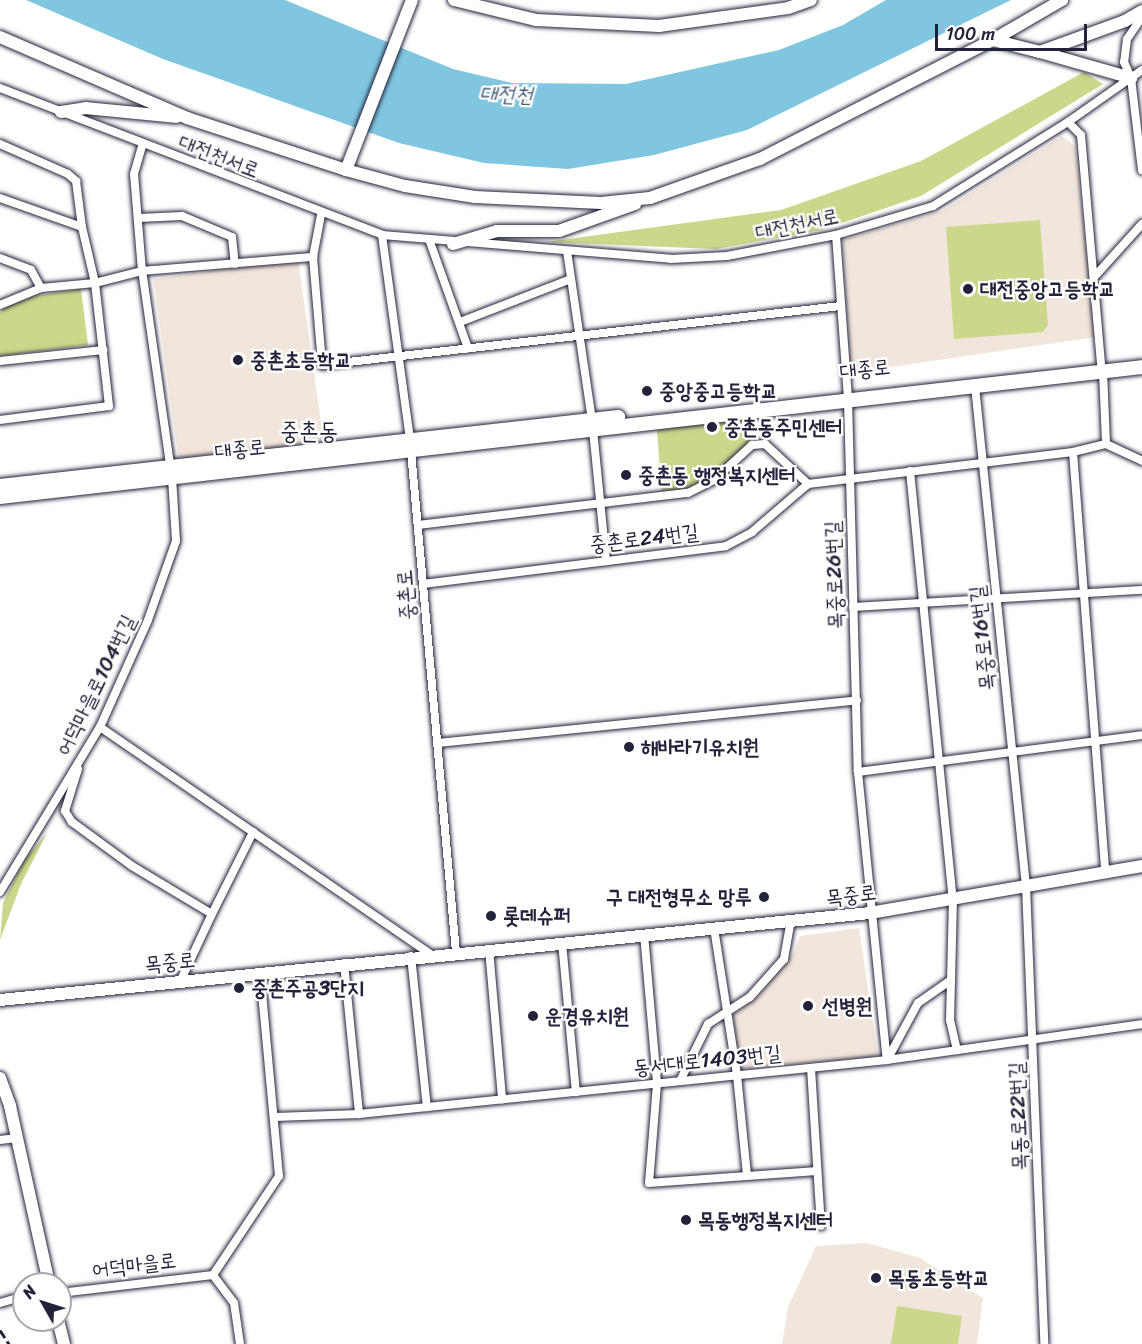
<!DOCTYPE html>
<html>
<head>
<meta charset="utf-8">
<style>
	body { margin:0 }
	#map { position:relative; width:1142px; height:1344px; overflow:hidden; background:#fff; font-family:Sriracha,"Poor Story",sans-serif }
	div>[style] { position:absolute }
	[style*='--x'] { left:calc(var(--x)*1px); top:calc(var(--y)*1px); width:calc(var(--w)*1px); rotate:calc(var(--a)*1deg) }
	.built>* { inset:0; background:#f2e5db; transform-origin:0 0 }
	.green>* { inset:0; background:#cbd88c }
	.water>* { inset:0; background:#80c6e1 }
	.roads { filter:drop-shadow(0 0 2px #22223b) drop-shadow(0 0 2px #22223b) }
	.street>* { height:8px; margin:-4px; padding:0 4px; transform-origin:4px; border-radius:4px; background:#fff }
	.secondary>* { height:12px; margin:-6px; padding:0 6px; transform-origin:6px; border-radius:6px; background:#fff }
	.primary>* { height:14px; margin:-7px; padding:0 7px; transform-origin:7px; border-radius:7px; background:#fff }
	.rail>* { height:3px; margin-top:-1.5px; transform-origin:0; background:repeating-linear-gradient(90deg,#22223b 0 9px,transparent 0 13.5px) }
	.dots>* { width:16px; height:16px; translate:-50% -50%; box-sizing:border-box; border:3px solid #fff; border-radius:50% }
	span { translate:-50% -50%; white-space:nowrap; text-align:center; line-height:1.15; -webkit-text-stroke:4.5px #fff; paint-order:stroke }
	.street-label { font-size:21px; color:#22223b }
	.poi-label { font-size:21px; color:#22223b; font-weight:700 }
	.left { translate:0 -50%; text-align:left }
	.right { translate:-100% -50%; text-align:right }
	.water-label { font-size:22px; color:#435b75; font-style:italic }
	.quarter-label { font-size:24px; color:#22223b }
	.north { position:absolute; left:12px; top:1272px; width:60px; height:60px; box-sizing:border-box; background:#fff; border:2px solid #a7a7b1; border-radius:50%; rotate:309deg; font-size:16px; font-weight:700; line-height:24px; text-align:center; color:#22223b }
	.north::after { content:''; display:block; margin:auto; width:21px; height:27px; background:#22223b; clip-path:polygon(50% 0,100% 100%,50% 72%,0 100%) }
	.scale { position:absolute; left:935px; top:24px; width:152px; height:27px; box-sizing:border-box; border:3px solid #22223b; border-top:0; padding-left:8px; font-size:18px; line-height:21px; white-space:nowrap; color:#22223b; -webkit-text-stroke:4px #fff; paint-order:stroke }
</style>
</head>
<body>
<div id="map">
	<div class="built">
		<div style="clip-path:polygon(1062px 136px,1075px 146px,1095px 337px,851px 373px,843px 240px,942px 211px)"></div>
		<div style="left:298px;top:259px;width:184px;height:146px;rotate:82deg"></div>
		<div style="clip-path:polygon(859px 928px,878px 1056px,741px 1069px,733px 1015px,758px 997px,793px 954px,800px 936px)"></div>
		<div style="clip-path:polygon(867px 1243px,920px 1258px,983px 1298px,977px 1344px,782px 1344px,788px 1307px,816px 1246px)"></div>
	</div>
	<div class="green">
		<div style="clip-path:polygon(1084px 72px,1103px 84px,921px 196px,821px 230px,716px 249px,546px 242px,781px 210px,921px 161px)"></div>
		<div style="clip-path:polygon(1040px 220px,1048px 325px,1043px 332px,954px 339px,946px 227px)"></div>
		<div style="clip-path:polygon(81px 289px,88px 345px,0 356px,0 313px,4px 307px,33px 296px)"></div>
		<div style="clip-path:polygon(748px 407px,752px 445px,714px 480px,688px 493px,662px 496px,656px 418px)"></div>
		<div style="clip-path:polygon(47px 833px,21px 884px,0 940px,3px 903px,25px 859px)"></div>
		<div style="clip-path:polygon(897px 1306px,962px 1316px,958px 1344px,891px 1344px)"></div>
	</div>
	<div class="water">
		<div style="clip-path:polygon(26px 0,285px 0,453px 69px,512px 83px,626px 84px,779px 50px,843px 25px,886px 0,1011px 0,747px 130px,654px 155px,568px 169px,484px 163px,399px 143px,163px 59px)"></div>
	</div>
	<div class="roads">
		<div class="street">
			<div style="--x:1142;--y:17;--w:27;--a:124"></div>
			<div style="--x:1127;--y:39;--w:23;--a:97"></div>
			<div style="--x:1124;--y:62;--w:17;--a:66"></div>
			<div style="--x:1131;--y:78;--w:93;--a:83.2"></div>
			<div style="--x:0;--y:88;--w:409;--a:21"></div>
			<div style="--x:382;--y:235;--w:290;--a:4.7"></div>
			<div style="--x:671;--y:259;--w:56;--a:-3.1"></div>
			<div style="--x:727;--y:256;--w:111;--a:-10.9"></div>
			<div style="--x:836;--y:235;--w:101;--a:-16.6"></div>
			<div style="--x:933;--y:206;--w:159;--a:-31.9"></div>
			<div style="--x:1068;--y:122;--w:90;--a:-35.1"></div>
			<div style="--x:1068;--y:122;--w:18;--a:45"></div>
			<div style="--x:1081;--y:135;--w:229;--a:85"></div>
			<div style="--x:0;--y:144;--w:74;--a:23.8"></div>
			<div style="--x:68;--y:174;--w:11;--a:41"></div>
			<div style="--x:76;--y:181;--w:46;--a:82.6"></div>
			<div style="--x:82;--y:227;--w:57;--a:76.9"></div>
			<div style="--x:95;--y:283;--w:124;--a:83.5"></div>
			<div style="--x:109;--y:406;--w:110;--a:172.7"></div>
			<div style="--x:0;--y:198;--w:87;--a:19.5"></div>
			<div style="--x:321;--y:215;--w:43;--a:100.8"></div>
			<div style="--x:313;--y:257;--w:108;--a:85.2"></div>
			<div style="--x:322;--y:365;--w:522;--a:-6.49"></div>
			<div style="--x:139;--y:218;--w:43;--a:-2.7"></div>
			<div style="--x:182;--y:216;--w:54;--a:22.8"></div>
			<div style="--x:232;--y:237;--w:27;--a:84"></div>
			<div style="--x:382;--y:235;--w:207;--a:82.2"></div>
			<div style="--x:410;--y:440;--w:514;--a:84.87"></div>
			<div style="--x:836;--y:235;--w:165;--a:85.8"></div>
			<div style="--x:848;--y:400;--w:372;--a:88.5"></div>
			<div style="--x:858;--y:772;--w:289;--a:84.3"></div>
			<div style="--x:430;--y:242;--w:113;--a:70.3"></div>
			<div style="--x:567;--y:251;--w:171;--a:81.6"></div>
			<div style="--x:0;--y:258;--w:33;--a:21"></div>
			<div style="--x:31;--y:270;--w:21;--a:61"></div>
			<div style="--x:1096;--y:275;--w:69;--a:-48"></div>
			<div style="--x:0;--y:305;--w:44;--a:-22.5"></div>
			<div style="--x:41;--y:288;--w:54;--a:-5.3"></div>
			<div style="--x:95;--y:283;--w:49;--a:-14.3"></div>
			<div style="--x:142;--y:271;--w:172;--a:-4.7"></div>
			<div style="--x:460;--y:322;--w:119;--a:-21.2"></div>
			<div style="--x:0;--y:361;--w:104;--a:-6.1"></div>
			<div style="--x:1103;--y:371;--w:73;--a:87.6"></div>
			<div style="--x:975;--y:386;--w:503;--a:84.18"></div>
			<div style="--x:1026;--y:886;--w:458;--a:87.7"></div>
			<div style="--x:593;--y:430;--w:132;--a:84.3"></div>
			<div style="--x:1073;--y:452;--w:421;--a:85.6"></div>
			<div style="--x:910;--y:471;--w:430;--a:84.3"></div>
			<div style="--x:953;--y:899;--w:121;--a:91.4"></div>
			<div style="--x:950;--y:1020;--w:31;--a:77"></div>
			<div style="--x:418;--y:525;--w:272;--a:-6.8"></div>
			<div style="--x:688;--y:493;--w:29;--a:-27"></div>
			<div style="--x:714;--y:480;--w:52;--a:-42.6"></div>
			<div style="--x:752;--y:445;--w:13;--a:-4"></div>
			<div style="--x:765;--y:444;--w:59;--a:42.9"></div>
			<div style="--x:423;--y:584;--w:305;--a:-7.1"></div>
			<div style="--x:726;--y:546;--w:30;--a:-28"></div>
			<div style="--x:752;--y:532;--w:74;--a:-40.6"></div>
			<div style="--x:808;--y:484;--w:267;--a:-6.9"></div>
			<div style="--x:1073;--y:452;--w:34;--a:-14"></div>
			<div style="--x:1106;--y:444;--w:40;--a:25"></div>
			<div style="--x:853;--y:607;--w:289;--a:-3.4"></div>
			<div style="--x:100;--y:727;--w:401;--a:34.5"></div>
			<div style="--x:437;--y:743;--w:422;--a:-5.8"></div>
			<div style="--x:78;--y:769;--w:44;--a:107.2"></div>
			<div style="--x:65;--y:811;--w:13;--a:58"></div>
			<div style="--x:72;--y:822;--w:74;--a:36.3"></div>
			<div style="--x:132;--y:866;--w:93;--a:31"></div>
			<div style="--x:212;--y:914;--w:73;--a:115.2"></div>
			<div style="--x:858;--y:772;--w:286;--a:-7.4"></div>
			<div style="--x:0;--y:892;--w:193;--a:-58.8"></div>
			<div style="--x:100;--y:727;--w:117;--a:-65.8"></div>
			<div style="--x:148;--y:620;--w:84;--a:-70.5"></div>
			<div style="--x:176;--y:541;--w:63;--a:-93.6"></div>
			<div style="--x:172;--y:478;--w:209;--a:-98.2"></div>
			<div style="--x:142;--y:271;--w:97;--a:-94.7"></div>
			<div style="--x:134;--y:174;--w:29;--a:-74"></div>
			<div style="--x:212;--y:914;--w:92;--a:-63.4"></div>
			<div style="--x:714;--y:928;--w:149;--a:81.1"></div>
			<div style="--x:737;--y:1075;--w:101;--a:84.3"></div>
			<div style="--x:644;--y:934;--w:151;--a:85"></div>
			<div style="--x:657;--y:1084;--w:99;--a:94.6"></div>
			<div style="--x:649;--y:1183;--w:168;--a:-4.1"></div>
			<div style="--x:562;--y:942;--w:151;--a:84.7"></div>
			<div style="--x:489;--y:949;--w:151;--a:85"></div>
			<div style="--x:411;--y:956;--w:152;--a:84"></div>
			<div style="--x:344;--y:963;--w:152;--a:84.3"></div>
			<div style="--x:887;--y:1060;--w:65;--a:-61.5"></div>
			<div style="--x:918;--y:1003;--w:40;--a:-34.9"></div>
			<div style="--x:811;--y:1068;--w:158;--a:86.4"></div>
			<div style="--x:680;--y:1081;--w:64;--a:-63.8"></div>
			<div style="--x:708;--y:1024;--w:50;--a:-32.7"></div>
			<div style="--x:750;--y:997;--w:51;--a:-48.2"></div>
			<div style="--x:784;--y:959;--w:39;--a:-80"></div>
			<div style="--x:275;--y:1117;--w:84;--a:-2"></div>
			<div style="--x:359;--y:1114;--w:531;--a:-5.84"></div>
			<div style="--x:887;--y:1060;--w:258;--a:-8"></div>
			<div style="--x:0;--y:1140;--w:17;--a:-7"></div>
			<div style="--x:60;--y:1293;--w:154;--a:-6.7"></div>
			<div style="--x:0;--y:1303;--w:25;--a:-16"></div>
			<div style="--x:240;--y:1344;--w:41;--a:-98.3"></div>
			<div style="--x:234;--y:1303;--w:35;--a:-127"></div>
			<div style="--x:213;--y:1275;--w:119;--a:-56.3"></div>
			<div style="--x:279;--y:1176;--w:205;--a:-95.3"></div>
		</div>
		<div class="secondary">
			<div style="--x:454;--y:0;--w:84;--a:13.7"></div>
			<div style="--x:536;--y:20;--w:123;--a:2.8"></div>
			<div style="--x:659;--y:26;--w:130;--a:-7.9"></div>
			<div style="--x:788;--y:8;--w:24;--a:-19"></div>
			<div style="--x:0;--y:37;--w:204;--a:23.4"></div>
			<div style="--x:187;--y:118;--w:167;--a:18.1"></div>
			<div style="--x:346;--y:170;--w:61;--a:15.2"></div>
			<div style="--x:405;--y:186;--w:71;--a:8.9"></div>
			<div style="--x:475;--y:197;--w:126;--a:2.7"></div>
			<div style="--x:601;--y:203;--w:49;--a:-5.8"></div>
			<div style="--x:650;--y:198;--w:117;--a:-19.5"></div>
			<div style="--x:760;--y:159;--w:262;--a:-27.1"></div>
			<div style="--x:993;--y:40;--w:80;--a:-30.1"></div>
			<div style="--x:993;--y:40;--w:49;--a:14.3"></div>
			<div style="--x:1040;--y:52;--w:90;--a:-20"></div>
			<div style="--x:1125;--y:21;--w:20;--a:-30"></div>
			<div style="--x:1040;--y:52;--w:95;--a:15.9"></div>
			<div style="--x:61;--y:112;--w:25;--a:-9"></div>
			<div style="--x:86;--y:108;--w:91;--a:5.6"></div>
			<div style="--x:346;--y:170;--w:182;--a:-68.8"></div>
			<div style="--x:453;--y:244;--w:46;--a:-16.5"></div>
			<div style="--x:497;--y:231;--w:62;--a:0"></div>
			<div style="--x:559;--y:231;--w:81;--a:-19.6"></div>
			<div style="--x:0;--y:1000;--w:874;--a:-5.71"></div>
			<div style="--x:870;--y:913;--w:276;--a:-9.8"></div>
			<div style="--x:0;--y:1078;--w:30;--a:70"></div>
			<div style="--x:10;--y:1106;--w:182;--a:77.6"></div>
			<div style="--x:58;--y:1320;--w:25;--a:76"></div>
		</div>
		<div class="primary">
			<div style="--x:0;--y:486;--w:622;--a:-6.37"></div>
			<div style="--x:0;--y:497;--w:1149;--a:-6.49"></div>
		</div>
	</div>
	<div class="rail">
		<div style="--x:0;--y:1330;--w:17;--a:57"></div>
	</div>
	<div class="dots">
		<div style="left:968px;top:289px;background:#22223b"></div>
		<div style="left:238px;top:360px;background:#22223b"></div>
		<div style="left:647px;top:391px;background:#22223b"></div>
		<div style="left:712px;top:427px;background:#22223b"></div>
		<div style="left:626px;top:475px;background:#22223b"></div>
		<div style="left:629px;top:747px;background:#22223b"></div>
		<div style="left:764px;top:897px;background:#22223b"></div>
		<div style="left:491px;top:916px;background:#22223b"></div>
		<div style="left:239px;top:988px;background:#22223b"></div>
		<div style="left:808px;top:1006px;background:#22223b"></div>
		<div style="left:533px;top:1016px;background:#22223b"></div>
		<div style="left:686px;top:1220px;background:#22223b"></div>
		<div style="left:876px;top:1278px;background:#22223b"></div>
	</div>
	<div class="street-label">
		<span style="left:219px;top:156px;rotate:21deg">대전천서로</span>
		<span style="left:797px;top:224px;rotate:-12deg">대전천서로</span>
		<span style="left:865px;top:369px;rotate:-6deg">대종로</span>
		<span style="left:240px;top:449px;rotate:-6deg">대종로</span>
		<span style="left:644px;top:538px;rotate:-7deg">중촌로24번길</span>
		<span style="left:834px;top:575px;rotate:-92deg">목중로26번길</span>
		<span style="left:406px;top:595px;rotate:-95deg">중촌로</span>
		<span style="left:982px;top:638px;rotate:-96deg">목중로16번길</span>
		<span style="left:96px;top:685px;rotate:-64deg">어덕마을로104번길</span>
		<span style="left:851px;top:895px;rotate:-7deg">목중로</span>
		<span style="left:170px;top:962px;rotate:-6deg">목중로</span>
		<span style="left:707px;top:1060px;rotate:-6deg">동서대로1403번길</span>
		<span style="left:1018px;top:1116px;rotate:-92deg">목동로22번길</span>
		<span style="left:134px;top:1265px;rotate:-7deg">어덕마을로</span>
	</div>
	<div class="poi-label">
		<span class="left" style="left:980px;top:289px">대전중앙고등학교</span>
		<span class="left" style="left:250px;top:360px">중촌초등학교</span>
		<span class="left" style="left:659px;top:391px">중앙중고등학교</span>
		<span class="left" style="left:724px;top:427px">중촌동주민센터</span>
		<span class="left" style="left:638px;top:475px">중촌동 행정복지센터</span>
		<span class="left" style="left:641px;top:747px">해바라기유치원</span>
		<span class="right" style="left:752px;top:897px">구 대전형무소 망루</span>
		<span class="left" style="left:503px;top:916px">롯데슈퍼</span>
		<span class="left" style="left:251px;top:988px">중촌주공3단지</span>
		<span class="left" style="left:822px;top:1006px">선병원</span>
		<span class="left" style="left:545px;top:1016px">운경유치원</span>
		<span class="left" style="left:698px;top:1220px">목동행정복지센터</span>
		<span class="left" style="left:888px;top:1278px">목동초등학교</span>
	</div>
	<div class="water-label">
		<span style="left:506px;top:94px;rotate:2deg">대전천</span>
	</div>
	<div class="quarter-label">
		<span style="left:309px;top:432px">중촌동</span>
	</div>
	<div class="north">N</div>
	<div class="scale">100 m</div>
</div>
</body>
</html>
